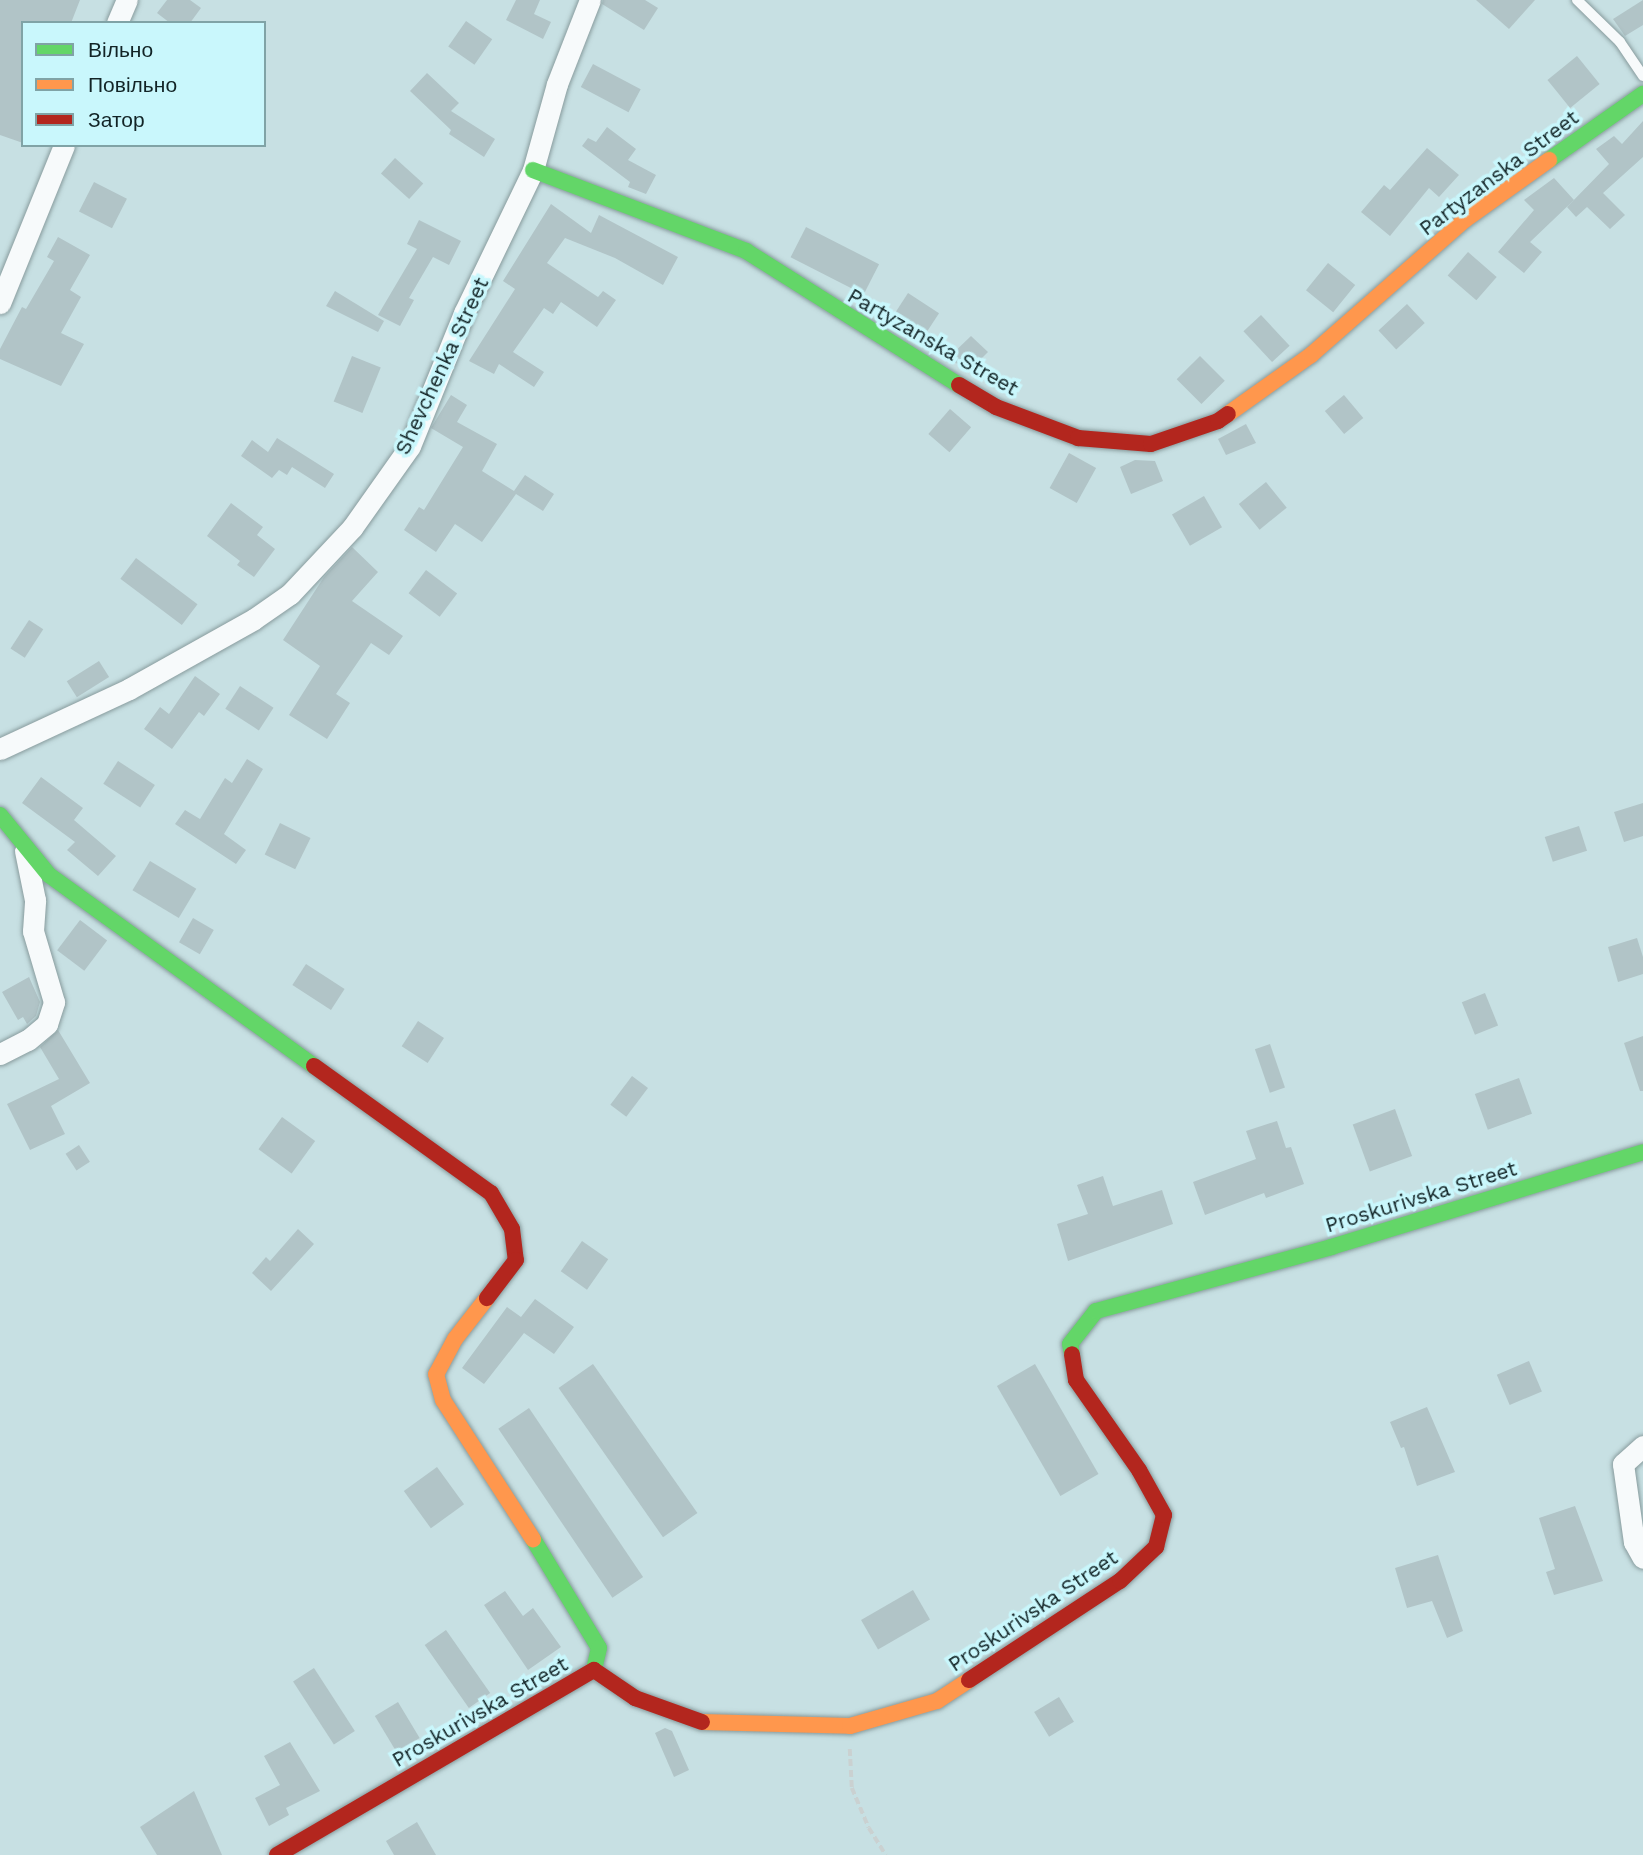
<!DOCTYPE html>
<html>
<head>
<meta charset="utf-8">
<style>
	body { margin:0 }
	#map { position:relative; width:1643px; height:1855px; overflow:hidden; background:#c7e0e3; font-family:"Work Sans",sans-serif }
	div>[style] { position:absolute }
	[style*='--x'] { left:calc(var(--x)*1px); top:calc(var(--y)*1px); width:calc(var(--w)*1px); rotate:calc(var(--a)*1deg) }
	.building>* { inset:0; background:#b1c4c7; transform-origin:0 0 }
	.path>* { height:3.5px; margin-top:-1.75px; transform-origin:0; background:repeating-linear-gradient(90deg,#cad1d1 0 7px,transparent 0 10.5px) }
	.roads { filter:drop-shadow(0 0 2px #889b9d) drop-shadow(0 0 2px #889b9d) }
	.lane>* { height:10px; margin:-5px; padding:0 5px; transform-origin:5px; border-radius:5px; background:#f7fafb }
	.street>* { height:21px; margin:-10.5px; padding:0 10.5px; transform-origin:10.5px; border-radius:10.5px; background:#f7fafb }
	.fast>* { height:16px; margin:-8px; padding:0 8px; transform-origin:8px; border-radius:8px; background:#63d668 }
	.slow>* { height:16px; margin:-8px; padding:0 8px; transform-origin:8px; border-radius:8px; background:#ff974d }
	.jam>* { height:16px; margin:-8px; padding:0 8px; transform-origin:8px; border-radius:8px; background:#b3261e }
	span { translate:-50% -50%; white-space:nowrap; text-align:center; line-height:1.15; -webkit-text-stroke:7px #c9f7fc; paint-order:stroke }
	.street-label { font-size:21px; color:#122426 }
	.legend { position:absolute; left:21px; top:21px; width:245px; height:126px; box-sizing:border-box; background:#c9f7fc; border:2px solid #80a3a6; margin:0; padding:9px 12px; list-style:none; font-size:21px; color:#122426 }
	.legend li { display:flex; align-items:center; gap:14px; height:35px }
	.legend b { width:35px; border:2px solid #80a3a6 }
</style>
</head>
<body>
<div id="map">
	<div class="building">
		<div style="clip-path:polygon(0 0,80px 0,71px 23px,23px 23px,23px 143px,0 135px)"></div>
		<div style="clip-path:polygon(167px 0,190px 0,201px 8px,190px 23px,170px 23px,157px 13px)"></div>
		<div style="clip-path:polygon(516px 0,540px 0,534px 14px,551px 22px,543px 39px,506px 20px)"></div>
		<div style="clip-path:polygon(603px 0,645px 0,658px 8px,644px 30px,602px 4px)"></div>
		<div style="clip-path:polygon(1476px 0,1535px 0,1509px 29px)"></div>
		<div style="clip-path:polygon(1643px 0,1643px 25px,1625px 36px,1613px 19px)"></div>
		<div style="left:466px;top:21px;width:32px;height:31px;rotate:35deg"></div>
		<div style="left:1577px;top:56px;width:36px;height:38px;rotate:51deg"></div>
		<div style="left:593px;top:64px;width:54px;height:26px;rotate:28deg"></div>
		<div style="clip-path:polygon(427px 73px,459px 103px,451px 111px,495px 139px,484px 157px,449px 134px,451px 130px,410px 91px)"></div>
		<div style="clip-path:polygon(1643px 121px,1643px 157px,1603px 193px,1625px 215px,1610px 229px,1587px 207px,1576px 217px,1567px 207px,1609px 164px,1596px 149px,1614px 136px,1622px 144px)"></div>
		<div style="clip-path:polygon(607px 127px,636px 149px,628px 160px,656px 175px,646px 194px,628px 187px,630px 182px,582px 146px,588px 138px,596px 142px)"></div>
		<div style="clip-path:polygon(1427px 148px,1459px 175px,1439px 197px,1429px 188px,1390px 236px,1361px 212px,1384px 185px,1390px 190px)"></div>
		<div style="left:395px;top:158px;width:38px;height:21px;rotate:42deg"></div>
		<div style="clip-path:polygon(1554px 178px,1574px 200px,1530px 242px,1542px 252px,1524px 273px,1498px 252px,1534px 210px,1524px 200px)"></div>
		<div style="left:94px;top:182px;width:37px;height:33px;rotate:27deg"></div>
		<div style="clip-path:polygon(551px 204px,591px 233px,599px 215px,678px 257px,663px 285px,615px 258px,565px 238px,547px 263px,598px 297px,603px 291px,616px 300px,597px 327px,561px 302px,553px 314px,544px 308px,513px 352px,544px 372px,534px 387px,499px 364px,494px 374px,469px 361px,515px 289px,503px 281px)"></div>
		<div style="clip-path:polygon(419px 220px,461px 241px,449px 265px,433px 257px,409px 298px,414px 300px,400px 326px,378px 315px,417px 249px,407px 244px)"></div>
		<div style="left:806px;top:227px;width:82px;height:34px;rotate:27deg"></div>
		<div style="clip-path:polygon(58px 237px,90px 255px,70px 290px,81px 297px,61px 333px,84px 344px,61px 386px,0 359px,0 349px,22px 307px,26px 309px,54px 261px,47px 257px)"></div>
		<div style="left:1468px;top:252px;width:38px;height:31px;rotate:41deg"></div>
		<div style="left:1328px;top:263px;width:35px;height:35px;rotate:39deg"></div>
		<div style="clip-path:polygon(335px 291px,384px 321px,378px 332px,326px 306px)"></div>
		<div style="left:908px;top:293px;width:37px;height:30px;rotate:33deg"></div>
		<div style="left:1407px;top:304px;width:26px;height:39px;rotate:47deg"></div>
		<div style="left:1261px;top:315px;width:42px;height:24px;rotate:47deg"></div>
		<div style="clip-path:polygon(971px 336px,988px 352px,969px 371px,948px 358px)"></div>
		<div style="left:352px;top:356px;width:31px;height:49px;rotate:22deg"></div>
		<div style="left:1200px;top:356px;width:35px;height:33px;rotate:45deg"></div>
		<div style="clip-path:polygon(451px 395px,467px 405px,457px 422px,497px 444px,482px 471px,514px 491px,525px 475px,554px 494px,543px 511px,516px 494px,482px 542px,455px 524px,436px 552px,404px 530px,419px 507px,424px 510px,463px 447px,431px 428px)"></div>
		<div style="left:1344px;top:395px;width:30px;height:25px;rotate:50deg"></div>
		<div style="left:950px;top:409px;width:28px;height:33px;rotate:41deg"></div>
		<div style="clip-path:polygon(1246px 424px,1256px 443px,1226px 455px,1218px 439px)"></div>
		<div style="clip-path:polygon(277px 438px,334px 474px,325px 488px,292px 467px,287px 475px,279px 470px,272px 478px,241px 456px,252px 440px,268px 452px)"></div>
		<div style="left:1069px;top:453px;width:31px;height:40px;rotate:29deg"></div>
		<div style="clip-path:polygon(1135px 460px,1155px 461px,1163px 481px,1131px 494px,1120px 467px)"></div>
		<div style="left:1266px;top:482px;width:33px;height:35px;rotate:51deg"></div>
		<div style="left:1204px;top:496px;width:36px;height:37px;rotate:60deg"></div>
		<div style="clip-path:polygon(231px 503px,263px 527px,257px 535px,275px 549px,254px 577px,237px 565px,240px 561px,207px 536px)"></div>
		<div style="clip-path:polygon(352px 547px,378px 572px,352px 601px,403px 636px,389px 655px,371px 643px,336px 694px,350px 703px,327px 739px,289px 715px,320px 666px,283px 640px,324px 577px)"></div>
		<div style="left:136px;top:558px;width:77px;height:26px;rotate:37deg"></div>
		<div style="left:426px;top:570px;width:39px;height:29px;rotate:37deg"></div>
		<div style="left:29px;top:620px;width:17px;height:34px;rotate:33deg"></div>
		<div style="left:99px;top:661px;width:19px;height:38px;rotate:58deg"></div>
		<div style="clip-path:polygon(195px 676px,220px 694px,204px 716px,199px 712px,172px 749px,144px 729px,160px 707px,169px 714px)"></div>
		<div style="left:240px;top:686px;width:40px;height:27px;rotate:33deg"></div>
		<div style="clip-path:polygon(247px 759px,263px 769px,224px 834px,246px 850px,236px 864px,175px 824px,185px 810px,200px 819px,225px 778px,232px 783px)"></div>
		<div style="left:118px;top:761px;width:44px;height:27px;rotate:33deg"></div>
		<div style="clip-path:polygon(41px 777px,83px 808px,74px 820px,116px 856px,98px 876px,67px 850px,75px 842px,22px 803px)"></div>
		<div style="clip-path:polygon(1643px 803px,1643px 836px,1624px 842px,1614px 812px)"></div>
		<div style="left:280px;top:823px;width:34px;height:35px;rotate:26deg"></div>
		<div style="left:1579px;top:826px;width:26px;height:36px;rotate:72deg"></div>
		<div style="left:150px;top:861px;width:54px;height:34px;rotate:31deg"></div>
		<div style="left:193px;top:918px;width:24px;height:28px;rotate:30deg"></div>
		<div style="left:80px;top:920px;width:34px;height:38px;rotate:37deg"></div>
		<div style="clip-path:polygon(1637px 938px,1643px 957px,1643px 974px,1618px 982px,1608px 947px)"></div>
		<div style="left:306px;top:964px;width:46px;height:25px;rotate:33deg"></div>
		<div style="clip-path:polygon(29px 977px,40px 1002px,36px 1016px,27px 1024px,23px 1017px,18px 1020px,2px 992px)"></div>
		<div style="left:1485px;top:993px;width:35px;height:25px;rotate:68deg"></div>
		<div style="left:418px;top:1021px;width:31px;height:30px;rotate:33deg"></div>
		<div style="clip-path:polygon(58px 1030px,90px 1083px,51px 1106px,65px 1134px,30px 1150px,7px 1104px,59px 1079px,40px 1047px)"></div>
		<div style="clip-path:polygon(1643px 1036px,1643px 1091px,1640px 1091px,1624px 1043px)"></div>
		<div style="left:1270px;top:1044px;width:46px;height:16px;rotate:71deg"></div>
		<div style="left:632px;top:1076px;width:20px;height:36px;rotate:37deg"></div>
		<div style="left:1519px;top:1078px;width:38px;height:47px;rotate:70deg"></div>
		<div style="left:1395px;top:1109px;width:50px;height:45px;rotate:70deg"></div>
		<div style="left:282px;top:1117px;width:41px;height:40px;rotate:36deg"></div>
		<div style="clip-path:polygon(1277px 1121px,1286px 1148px,1291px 1147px,1304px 1184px,1266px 1198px,1264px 1193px,1205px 1215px,1193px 1182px,1256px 1159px,1246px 1131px)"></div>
		<div style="left:79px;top:1145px;width:20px;height:16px;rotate:57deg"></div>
		<div style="clip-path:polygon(1103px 1176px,1113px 1206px,1162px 1190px,1173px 1224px,1068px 1261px,1057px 1224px,1088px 1214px,1077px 1185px)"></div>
		<div style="clip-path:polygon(298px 1229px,314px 1244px,271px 1291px,252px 1273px,266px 1257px,270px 1261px)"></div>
		<div style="left:582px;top:1241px;width:32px;height:37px;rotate:35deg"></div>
		<div style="clip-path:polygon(535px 1299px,574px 1327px,554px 1354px,524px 1333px,484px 1384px,462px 1368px,507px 1307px,521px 1317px)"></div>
		<div style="left:1529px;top:1361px;width:33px;height:35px;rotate:67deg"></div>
		<div style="left:593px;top:1364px;width:182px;height:42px;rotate:55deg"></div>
		<div style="left:1035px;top:1364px;width:127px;height:44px;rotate:60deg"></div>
		<div style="clip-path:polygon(1427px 1407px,1455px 1472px,1417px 1486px,1404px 1447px,1401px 1448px,1390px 1422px)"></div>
		<div style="left:529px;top:1408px;width:204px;height:37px;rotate:56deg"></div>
		<div style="left:437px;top:1467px;width:46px;height:41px;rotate:54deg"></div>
		<div style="clip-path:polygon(1575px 1506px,1603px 1581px,1554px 1595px,1546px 1572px,1555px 1569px,1539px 1518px)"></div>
		<div style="clip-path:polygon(1438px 1555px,1463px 1631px,1447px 1638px,1432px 1601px,1407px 1608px,1395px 1568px)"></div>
		<div style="left:913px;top:1590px;width:34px;height:60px;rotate:60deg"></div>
		<div style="clip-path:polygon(505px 1591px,523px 1616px,533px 1608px,561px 1647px,528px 1670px,484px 1605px)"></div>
		<div style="left:446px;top:1630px;width:77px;height:26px;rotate:55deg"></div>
		<div style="left:314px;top:1668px;width:75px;height:25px;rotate:57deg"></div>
		<div style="left:1059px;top:1697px;width:29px;height:29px;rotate:59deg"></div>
		<div style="left:398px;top:1702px;width:42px;height:27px;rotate:59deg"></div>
		<div style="clip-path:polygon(665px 1728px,672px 1731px,689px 1770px,674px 1777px,655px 1733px)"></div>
		<div style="clip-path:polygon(290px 1742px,320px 1791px,286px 1808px,289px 1815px,269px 1826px,255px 1798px,280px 1785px,264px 1756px)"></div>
		<div style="clip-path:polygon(194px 1791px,222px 1855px,157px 1855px,140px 1827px)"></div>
		<div style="clip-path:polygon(417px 1822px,436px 1855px,394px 1855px,386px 1841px)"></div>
	</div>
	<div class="path">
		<div style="--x:850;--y:1749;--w:39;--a:87"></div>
		<div style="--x:852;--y:1788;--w:43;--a:67"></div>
		<div style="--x:869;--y:1828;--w:32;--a:58"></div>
	</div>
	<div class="roads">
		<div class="lane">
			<div style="--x:1577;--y:0;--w:60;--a:44.3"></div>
			<div style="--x:1620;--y:42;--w:41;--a:55.9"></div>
		</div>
		<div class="street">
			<div style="--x:117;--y:23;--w:25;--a:-67"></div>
			<div style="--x:0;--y:303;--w:170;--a:-67.9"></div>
			<div style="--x:0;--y:749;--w:142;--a:-24.9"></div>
			<div style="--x:129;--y:689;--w:143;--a:-29.2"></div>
			<div style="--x:254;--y:619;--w:44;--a:-34.8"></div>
			<div style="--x:290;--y:594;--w:91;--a:-46.8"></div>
			<div style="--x:352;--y:528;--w:100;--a:-54.7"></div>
			<div style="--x:410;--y:446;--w:144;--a:-67.9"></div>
			<div style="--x:464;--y:313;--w:159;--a:-64.2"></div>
			<div style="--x:533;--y:170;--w:89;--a:-74.4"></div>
			<div style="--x:557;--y:84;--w:90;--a:-68.6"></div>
			<div style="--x:0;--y:1054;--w:31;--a:-27"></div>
			<div style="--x:28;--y:1040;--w:25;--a:-40"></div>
			<div style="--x:47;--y:1024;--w:23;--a:-72"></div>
			<div style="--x:54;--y:1002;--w:74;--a:-106.5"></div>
			<div style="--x:33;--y:931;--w:31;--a:-86"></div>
			<div style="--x:35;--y:900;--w:50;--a:-101.5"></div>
			<div style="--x:1643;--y:1446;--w:27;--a:138"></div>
			<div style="--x:1623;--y:1464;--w:79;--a:82"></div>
			<div style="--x:1634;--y:1542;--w:18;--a:61"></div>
		</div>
		<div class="fast">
			<div style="--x:1549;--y:160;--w:115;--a:-35.1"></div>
			<div style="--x:533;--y:170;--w:228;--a:20.8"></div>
			<div style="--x:746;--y:251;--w:252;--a:32.2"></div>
			<div style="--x:0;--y:815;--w:77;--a:50.8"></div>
			<div style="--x:49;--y:875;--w:327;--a:35.8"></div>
			<div style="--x:1072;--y:1354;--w:10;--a:-101"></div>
			<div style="--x:1070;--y:1344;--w:42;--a:-51.8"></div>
			<div style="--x:1096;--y:1311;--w:244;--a:-15.2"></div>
			<div style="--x:1331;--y:1247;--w:326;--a:-16.9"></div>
			<div style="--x:533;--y:1539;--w:127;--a:58.8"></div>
			<div style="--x:599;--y:1648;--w:23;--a:103"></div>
		</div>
		<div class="slow">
			<div style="--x:1228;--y:414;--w:102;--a:-35.4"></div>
			<div style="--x:1311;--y:355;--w:206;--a:-41.3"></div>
			<div style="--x:1466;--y:219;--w:102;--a:-35.4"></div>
			<div style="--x:487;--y:1298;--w:52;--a:128"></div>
			<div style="--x:455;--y:1339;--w:40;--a:118"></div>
			<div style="--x:436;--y:1374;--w:27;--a:75"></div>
			<div style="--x:443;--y:1400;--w:166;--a:57.1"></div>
			<div style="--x:702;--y:1722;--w:148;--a:1.5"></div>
			<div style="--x:850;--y:1726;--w:91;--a:-16"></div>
			<div style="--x:937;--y:1701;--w:38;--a:-33"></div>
		</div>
		<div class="jam">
			<div style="--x:959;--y:385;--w:43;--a:30.7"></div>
			<div style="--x:996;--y:407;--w:88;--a:20.7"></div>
			<div style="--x:1078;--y:438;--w:73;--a:4.7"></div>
			<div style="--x:1151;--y:444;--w:71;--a:-18.9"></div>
			<div style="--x:1218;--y:421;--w:12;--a:-35"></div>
			<div style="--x:314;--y:1066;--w:218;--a:35.7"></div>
			<div style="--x:491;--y:1193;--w:42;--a:59.7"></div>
			<div style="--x:512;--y:1229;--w:31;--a:83"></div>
			<div style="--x:516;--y:1260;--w:48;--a:127.3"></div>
			<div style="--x:969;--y:1680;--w:181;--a:-33.3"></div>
			<div style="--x:1120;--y:1581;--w:50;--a:-43.4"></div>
			<div style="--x:1156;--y:1547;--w:33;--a:-76"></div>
			<div style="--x:1164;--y:1515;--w:51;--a:-119.1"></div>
			<div style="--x:1139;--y:1470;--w:110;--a:-125"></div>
			<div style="--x:1076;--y:1380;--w:26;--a:-99"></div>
			<div style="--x:277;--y:1855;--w:367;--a:-30.3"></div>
			<div style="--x:594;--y:1670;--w:50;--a:34.3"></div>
			<div style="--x:635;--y:1698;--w:71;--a:19.7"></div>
		</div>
	</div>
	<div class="street-label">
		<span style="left:1499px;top:173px;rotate:-37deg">Partyzanska Street</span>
		<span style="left:933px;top:342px;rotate:30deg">Partyzanska Street</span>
		<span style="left:442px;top:366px;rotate:-65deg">Shevchenka Street</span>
		<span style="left:1421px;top:1197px;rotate:-17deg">Proskurivska Street</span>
		<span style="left:1033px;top:1611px;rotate:-34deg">Proskurivska Street</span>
		<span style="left:480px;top:1712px;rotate:-30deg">Proskurivska Street</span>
	</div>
	<ul class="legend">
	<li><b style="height:9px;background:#63d668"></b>Вільно</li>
	<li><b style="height:9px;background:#ff974d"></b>Повільно</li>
	<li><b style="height:9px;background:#b3261e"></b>Затор</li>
	</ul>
</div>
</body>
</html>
